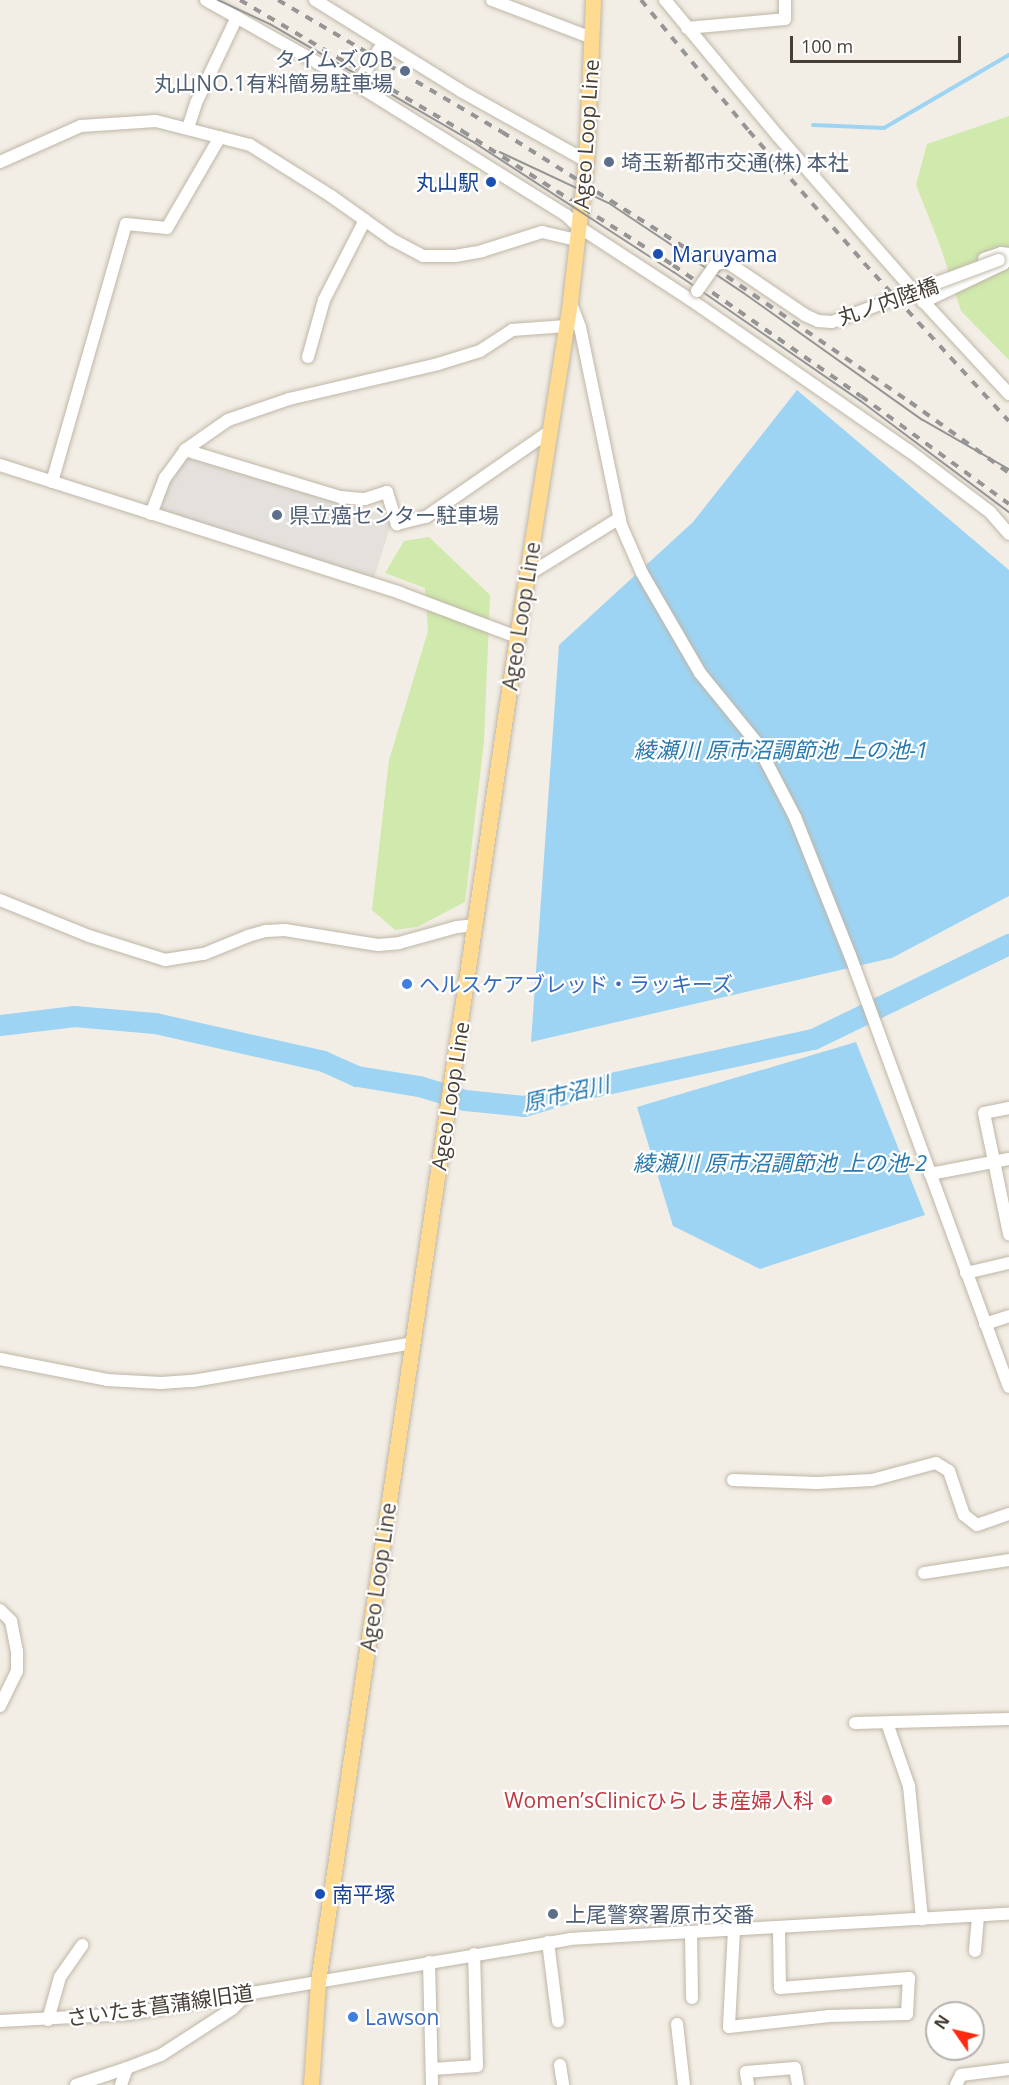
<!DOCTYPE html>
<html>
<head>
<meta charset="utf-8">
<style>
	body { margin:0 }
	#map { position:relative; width:1009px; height:2085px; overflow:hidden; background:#f3eee5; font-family:"Open Sans","Noto Sans JP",sans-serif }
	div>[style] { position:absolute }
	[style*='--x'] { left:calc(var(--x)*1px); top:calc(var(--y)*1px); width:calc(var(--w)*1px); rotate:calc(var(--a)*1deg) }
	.green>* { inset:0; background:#d0e9ac }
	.parking>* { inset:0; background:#e4e1dd }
	.water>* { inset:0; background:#9ed4f3 }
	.stream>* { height:4px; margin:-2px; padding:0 2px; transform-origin:2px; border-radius:2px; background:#9ed4f3 }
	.river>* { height:21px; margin:-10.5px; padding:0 10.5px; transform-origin:10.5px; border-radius:10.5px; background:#9ed4f3 }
	.roads { filter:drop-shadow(0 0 2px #bfb6a7) drop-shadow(0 0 2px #bfb6a7) }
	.minor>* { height:12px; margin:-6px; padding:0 6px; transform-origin:6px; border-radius:6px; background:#fff }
	.major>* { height:15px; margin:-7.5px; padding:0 7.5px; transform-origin:7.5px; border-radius:7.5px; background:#ffdb92 }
	.tram>* { height:1.5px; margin:-0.75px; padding:0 0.75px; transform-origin:0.75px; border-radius:0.75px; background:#959595 }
	.rail>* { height:4px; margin-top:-2px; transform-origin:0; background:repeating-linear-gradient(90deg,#959595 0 8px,transparent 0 16px) }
	.bridges { filter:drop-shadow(0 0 2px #bfb6a7) drop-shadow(0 0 2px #bfb6a7) }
	.minor-bridge>* { height:12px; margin:-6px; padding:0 6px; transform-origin:6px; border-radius:6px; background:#fff }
	.dots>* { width:16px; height:16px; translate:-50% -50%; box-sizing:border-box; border:3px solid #fff; border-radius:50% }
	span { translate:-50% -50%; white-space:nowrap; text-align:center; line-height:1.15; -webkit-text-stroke:4.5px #fff; paint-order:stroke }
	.service-label { font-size:21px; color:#4e5e75 }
	.right { translate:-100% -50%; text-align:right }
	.left { translate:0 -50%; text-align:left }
	.street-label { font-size:21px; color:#463e34 }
	.transit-label { font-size:21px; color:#164399 }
	.shop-label { font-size:21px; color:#366cbe }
	.health-label { font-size:21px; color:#be3a42 }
	.water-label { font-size:22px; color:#287aae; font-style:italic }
	.north { position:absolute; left:925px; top:2001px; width:60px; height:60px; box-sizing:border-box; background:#fff; border:2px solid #b5b2ae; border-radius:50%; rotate:304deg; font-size:16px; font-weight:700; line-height:24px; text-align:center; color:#463e34 }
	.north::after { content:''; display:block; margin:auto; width:21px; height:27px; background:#ff2a10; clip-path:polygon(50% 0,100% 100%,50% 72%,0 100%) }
	.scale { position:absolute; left:790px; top:36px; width:171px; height:27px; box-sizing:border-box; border:3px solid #463e34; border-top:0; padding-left:8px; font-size:18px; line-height:21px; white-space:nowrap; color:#463e34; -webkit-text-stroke:4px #fff; paint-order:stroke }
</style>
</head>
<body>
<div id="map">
	<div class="green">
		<div style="clip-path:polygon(1009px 116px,1009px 360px,961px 311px,941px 248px,916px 185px,927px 144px)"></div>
		<div style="clip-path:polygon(429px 537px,490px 595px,484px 742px,465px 902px,417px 927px,395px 930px,372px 910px,389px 760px,428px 631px,425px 588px,385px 573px,404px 541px)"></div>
	</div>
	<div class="parking">
		<div style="clip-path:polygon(187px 454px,393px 518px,374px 578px,161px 512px,165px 487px)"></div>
	</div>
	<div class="water">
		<div style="clip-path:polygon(797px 390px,1009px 570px,1009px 896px,892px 958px,531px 1042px,559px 645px,693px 522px)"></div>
		<div style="clip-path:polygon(856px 1042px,925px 1215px,760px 1269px,673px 1226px,637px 1107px)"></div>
	</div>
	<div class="stream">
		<div style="--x:813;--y:125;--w:71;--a:2.4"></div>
		<div style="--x:884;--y:128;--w:145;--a:-30.3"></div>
	</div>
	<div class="river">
		<div style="--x:0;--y:1025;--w:75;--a:-6.9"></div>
		<div style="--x:74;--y:1016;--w:81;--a:4.9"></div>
		<div style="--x:155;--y:1023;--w:172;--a:12.7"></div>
		<div style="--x:323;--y:1061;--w:37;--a:24"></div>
		<div style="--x:357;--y:1076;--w:63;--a:9.2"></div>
		<div style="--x:419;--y:1086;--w:48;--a:16.9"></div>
		<div style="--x:465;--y:1100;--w:59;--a:5.8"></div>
		<div style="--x:524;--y:1106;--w:52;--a:-16.7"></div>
		<div style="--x:574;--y:1091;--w:245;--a:-12.3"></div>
		<div style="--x:813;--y:1039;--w:218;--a:-25.9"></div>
	</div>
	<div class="roads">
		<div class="minor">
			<div style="--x:206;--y:0;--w:173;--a:29.4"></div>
			<div style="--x:357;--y:85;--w:246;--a:31.9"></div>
			<div style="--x:566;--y:215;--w:18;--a:43"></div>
			<div style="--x:579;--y:227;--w:134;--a:33.1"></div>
			<div style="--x:691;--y:300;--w:264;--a:34.7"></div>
			<div style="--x:908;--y:450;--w:103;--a:37.1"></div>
			<div style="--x:990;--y:512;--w:29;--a:49"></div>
			<div style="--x:315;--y:0;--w:172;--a:31.9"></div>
			<div style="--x:461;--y:91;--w:143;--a:29.2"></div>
			<div style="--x:492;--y:0;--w:107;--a:20.8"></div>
			<div style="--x:665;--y:0;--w:177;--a:50.3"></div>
			<div style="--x:778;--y:136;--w:201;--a:48.8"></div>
			<div style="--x:910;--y:287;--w:146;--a:47.2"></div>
			<div style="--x:687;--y:28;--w:98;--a:-5.2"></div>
			<div style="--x:785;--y:19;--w:19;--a:-90"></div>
			<div style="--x:357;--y:85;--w:49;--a:-58.2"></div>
			<div style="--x:188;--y:128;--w:26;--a:-72"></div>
			<div style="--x:196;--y:103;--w:95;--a:-64.5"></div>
			<div style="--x:0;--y:162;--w:89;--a:-24"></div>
			<div style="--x:81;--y:126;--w:75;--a:-3.8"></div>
			<div style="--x:156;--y:121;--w:97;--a:14.3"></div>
			<div style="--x:250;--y:145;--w:96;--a:32.2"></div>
			<div style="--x:331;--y:196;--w:76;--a:35.4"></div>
			<div style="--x:393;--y:240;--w:34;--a:28"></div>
			<div style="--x:423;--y:256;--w:32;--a:0"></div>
			<div style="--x:455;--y:256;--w:27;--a:-10"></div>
			<div style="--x:482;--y:251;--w:63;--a:-17.6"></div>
			<div style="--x:542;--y:232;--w:37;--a:13"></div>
			<div style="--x:984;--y:259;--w:18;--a:-19"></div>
			<div style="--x:1001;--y:253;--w:8;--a:7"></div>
			<div style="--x:570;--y:301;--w:28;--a:69"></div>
			<div style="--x:580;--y:327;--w:202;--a:78.3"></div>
			<div style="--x:621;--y:525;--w:52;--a:66.4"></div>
			<div style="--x:642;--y:573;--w:116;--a:59.9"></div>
			<div style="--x:700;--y:673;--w:89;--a:50.9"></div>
			<div style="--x:756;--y:742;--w:85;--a:62.5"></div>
			<div style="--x:795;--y:817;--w:149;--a:68.3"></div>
			<div style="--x:850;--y:955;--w:460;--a:69.8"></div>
			<div style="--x:923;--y:302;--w:89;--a:-25.4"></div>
			<div style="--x:1003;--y:264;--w:9;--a:-49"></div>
			<div style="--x:308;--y:357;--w:59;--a:-74.3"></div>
			<div style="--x:324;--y:300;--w:90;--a:-62.9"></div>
			<div style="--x:185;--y:450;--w:162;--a:16.9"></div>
			<div style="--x:340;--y:497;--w:25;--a:5"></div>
			<div style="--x:365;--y:499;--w:23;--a:-18"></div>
			<div style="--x:387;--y:492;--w:34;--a:73"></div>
			<div style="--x:397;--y:524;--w:30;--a:-14"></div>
			<div style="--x:426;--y:517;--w:151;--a:-34.7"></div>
			<div style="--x:0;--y:465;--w:420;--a:17.7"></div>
			<div style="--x:400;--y:593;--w:125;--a:20.6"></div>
			<div style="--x:52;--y:482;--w:268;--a:-74"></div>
			<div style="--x:126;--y:224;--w:41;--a:5.6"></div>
			<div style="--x:167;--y:228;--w:105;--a:-59.8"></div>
			<div style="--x:151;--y:514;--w:39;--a:-69"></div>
			<div style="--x:165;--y:478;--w:34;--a:-54"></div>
			<div style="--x:185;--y:450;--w:52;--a:-34.9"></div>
			<div style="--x:228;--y:420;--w:65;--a:-19"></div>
			<div style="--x:289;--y:399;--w:153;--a:-13.2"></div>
			<div style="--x:438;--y:364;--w:44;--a:-17.2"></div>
			<div style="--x:480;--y:351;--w:38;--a:-33"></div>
			<div style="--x:512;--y:330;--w:54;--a:-4.2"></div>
			<div style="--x:526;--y:576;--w:110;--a:-31.7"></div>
			<div style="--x:0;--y:900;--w:96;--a:22"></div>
			<div style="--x:89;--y:936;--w:80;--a:17.5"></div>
			<div style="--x:165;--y:960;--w:39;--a:-9"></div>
			<div style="--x:204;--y:954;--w:48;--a:-22.2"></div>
			<div style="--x:248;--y:936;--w:19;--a:-16"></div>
			<div style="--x:266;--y:931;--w:19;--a:-3"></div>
			<div style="--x:285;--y:930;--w:94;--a:9.2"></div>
			<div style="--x:378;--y:945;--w:21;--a:-5"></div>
			<div style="--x:399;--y:943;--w:60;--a:-15.4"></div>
			<div style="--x:457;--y:927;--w:19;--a:-6"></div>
			<div style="--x:1009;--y:1108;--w:25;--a:169"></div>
			<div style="--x:984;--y:1113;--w:124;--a:78.3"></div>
			<div style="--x:930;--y:1174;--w:80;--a:-10.8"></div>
			<div style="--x:966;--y:1273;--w:44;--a:-13.1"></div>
			<div style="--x:985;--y:1324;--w:25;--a:-18"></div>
			<div style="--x:0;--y:1359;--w:109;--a:11.1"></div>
			<div style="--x:107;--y:1380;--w:54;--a:3.2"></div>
			<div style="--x:161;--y:1383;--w:32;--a:-4"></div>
			<div style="--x:193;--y:1381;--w:223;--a:-9.8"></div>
			<div style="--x:733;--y:1480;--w:84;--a:2"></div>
			<div style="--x:817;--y:1483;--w:55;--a:-3.1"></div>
			<div style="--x:872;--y:1480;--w:66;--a:-14.9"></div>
			<div style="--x:936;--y:1463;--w:15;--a:32"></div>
			<div style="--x:949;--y:1471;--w:46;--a:71.2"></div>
			<div style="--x:964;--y:1515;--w:16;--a:38"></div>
			<div style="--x:977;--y:1525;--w:34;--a:-19"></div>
			<div style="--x:924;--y:1573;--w:86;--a:-8.7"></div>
			<div style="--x:0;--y:1610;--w:16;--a:45"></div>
			<div style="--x:11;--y:1621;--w:31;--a:79"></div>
			<div style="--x:17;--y:1651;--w:20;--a:90"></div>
			<div style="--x:17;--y:1671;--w:39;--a:116"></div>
			<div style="--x:855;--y:1723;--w:154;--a:-1.5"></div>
			<div style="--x:887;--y:1723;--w:67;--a:70.8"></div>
			<div style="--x:909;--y:1786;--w:134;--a:84.4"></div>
			<div style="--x:734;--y:1930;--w:97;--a:93"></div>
			<div style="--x:729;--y:2027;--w:101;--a:-6.3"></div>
			<div style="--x:829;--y:2016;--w:78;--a:-1.5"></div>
			<div style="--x:907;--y:2014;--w:36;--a:-87"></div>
			<div style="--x:909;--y:1978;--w:129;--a:175.6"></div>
			<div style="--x:780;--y:1988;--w:60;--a:-91"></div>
			<div style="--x:691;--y:1932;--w:66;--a:89.1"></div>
			<div style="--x:548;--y:1942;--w:80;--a:82.8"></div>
			<div style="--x:975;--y:1951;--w:35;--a:-85"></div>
			<div style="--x:429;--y:1962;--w:123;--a:88.6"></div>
			<div style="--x:48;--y:2020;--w:45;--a:-74.4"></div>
			<div style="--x:60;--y:1977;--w:39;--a:-55"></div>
			<div style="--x:0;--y:2021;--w:128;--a:-3.1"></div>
			<div style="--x:128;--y:2014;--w:448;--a:-9.6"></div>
			<div style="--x:570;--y:1939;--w:440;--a:-3.3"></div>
			<div style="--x:677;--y:2024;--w:61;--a:83.5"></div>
			<div style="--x:560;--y:2065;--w:20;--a:81"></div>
			<div style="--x:432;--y:2069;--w:45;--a:-3.8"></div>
			<div style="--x:477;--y:2066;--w:112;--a:-91.5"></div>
			<div style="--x:76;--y:2085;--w:54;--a:-18.4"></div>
			<div style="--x:121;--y:2085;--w:18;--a:-71"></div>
			<div style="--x:127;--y:2068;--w:36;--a:-21"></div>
			<div style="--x:161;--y:2055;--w:85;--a:-32.9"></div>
			<div style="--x:232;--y:2009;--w:21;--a:-45"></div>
			<div style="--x:748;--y:2085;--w:13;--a:-99"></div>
			<div style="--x:746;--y:2072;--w:49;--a:-4.7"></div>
			<div style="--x:795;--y:2068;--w:17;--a:80"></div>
			<div style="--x:956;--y:2085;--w:11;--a:-63"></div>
			<div style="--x:961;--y:2075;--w:48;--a:-7.1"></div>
		</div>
		<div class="major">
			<div style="--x:311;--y:2085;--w:104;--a:-86.1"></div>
			<div style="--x:318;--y:1981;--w:1359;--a:-81.58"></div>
			<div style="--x:517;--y:637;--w:340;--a:-81"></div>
			<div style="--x:570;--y:301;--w:141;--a:-83.5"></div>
			<div style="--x:586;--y:161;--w:161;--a:-87.5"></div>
		</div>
	</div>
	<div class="tram">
		<div style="--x:218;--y:0;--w:57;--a:24.8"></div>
		<div style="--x:270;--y:24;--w:233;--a:30.1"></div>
		<div style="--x:472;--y:141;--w:241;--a:33"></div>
		<div style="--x:674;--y:272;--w:227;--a:34.6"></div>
		<div style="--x:861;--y:401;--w:185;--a:36.9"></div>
		<div style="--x:500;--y:152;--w:120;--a:25.1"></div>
		<div style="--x:609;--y:203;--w:162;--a:33.7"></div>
		<div style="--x:744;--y:293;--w:219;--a:35.4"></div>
		<div style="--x:923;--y:420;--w:99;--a:29.7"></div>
	</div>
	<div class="rail">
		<div style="--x:240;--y:0;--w:258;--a:30.5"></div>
		<div style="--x:462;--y:131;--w:250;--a:32.4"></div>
		<div style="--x:673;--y:265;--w:229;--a:34.9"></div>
		<div style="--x:861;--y:396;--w:183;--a:36.1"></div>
		<div style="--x:278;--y:0;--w:260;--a:30.5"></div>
		<div style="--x:502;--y:132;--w:219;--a:32.3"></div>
		<div style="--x:687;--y:249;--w:270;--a:34.5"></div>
		<div style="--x:910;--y:402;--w:122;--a:35.6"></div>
		<div style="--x:641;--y:0;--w:170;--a:50.5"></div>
		<div style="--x:749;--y:131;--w:175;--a:48.9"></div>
		<div style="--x:864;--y:263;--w:214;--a:47.5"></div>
	</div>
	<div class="bridges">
		<div class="minor-bridge">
			<div style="--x:697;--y:291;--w:33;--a:-55"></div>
			<div style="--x:716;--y:264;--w:11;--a:-10"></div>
			<div style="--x:727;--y:262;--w:94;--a:34.2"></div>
			<div style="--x:805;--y:315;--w:14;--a:25"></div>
			<div style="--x:818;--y:321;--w:14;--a:4"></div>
			<div style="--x:832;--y:322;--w:178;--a:-20.4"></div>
		</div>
	</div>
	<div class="dots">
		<div style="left:405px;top:71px;background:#5c6f8a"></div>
		<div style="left:609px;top:162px;background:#5c6f8a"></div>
		<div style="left:491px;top:182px;background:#1a4fb4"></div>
		<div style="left:658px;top:254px;background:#1a4fb4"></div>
		<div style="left:277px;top:515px;background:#5c6f8a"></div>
		<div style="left:407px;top:984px;background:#3f7fe0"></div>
		<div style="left:827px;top:1800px;background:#e0444e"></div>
		<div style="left:320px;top:1894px;background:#1a4fb4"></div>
		<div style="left:553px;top:1914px;background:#5c6f8a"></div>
		<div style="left:353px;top:2017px;background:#3f7fe0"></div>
	</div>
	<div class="service-label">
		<span class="right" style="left:393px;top:71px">タイムズのB<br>丸山NO.1有料簡易駐車場</span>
		<span class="left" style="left:621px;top:162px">埼玉新都市交通(株) 本社</span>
		<span class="left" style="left:289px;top:515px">県立癌センター駐車場</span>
		<span class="left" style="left:565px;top:1914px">上尾警察署原市交番</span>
	</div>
	<div class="street-label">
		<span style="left:586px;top:134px;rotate:-86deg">Ageo Loop Line</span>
		<span style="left:888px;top:301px;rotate:-19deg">丸ノ内陸橋</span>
		<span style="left:521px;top:616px;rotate:-81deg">Ageo Loop Line</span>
		<span style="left:450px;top:1096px;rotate:-81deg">Ageo Loop Line</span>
		<span style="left:378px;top:1577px;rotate:-82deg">Ageo Loop Line</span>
		<span style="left:160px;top:2005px;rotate:-8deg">さいたま菖蒲線旧道</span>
	</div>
	<div class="transit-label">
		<span class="right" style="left:479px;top:182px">丸山駅</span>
		<span class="left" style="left:672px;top:254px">Maruyama</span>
		<span class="left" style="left:332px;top:1894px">南平塚</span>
	</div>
	<div class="shop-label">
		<span class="left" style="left:419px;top:984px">ヘルスケアブレッド・ラッキーズ</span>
		<span class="left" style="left:365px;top:2017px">Lawson</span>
	</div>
	<div class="health-label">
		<span class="right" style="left:814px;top:1800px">Women’sClinicひらしま産婦人科</span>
	</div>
	<div class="water-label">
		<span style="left:781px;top:750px">綾瀬川 原市沼調節池 上の池-1</span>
		<span style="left:566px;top:1093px;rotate:-13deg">原市沼川</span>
		<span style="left:780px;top:1163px">綾瀬川 原市沼調節池 上の池-2</span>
	</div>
	<div class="north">N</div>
	<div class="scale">100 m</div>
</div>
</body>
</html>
